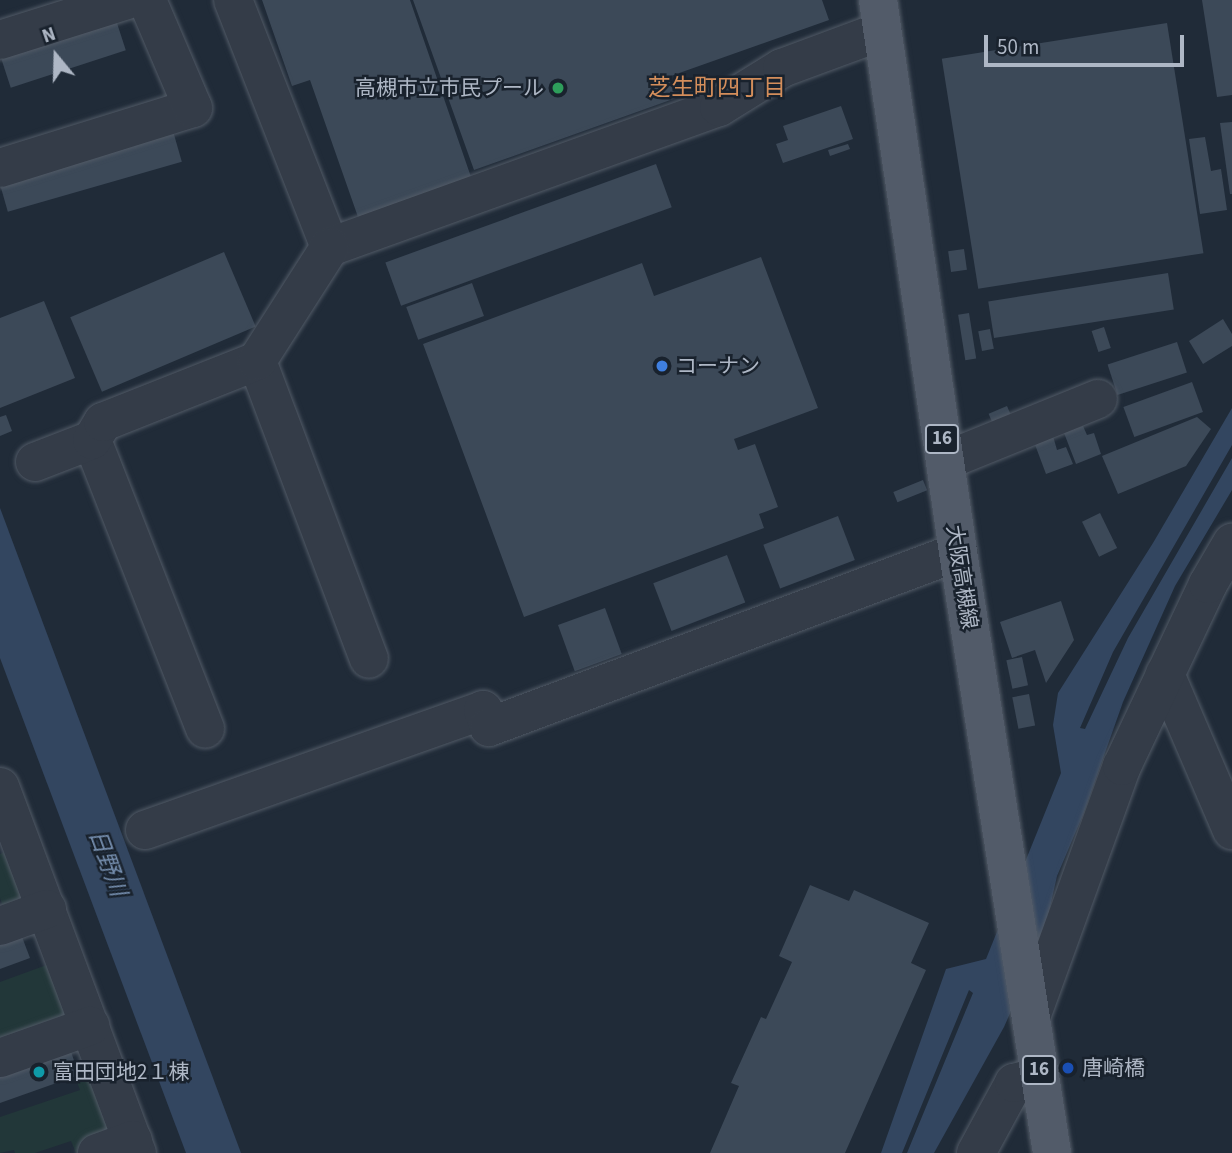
<!DOCTYPE html>
<html>
<head>
<meta charset="utf-8">
<style>
	body { margin:0 }
	#map { position:relative; width:1232px; height:1153px; overflow:hidden; background:#202b38; font-family:"Source Sans 3","Noto Sans JP",sans-serif }
	div>[style] { position:absolute }
	[style*='--x'] { left:calc(var(--x)*1px); top:calc(var(--y)*1px); width:calc(var(--w)*1px); rotate:calc(var(--a)*1deg) }
	.green>* { inset:0; background:#223739 }
	.water>* { inset:0; background:#334660 }
	.building>* { inset:0; background:#3c4958; transform-origin:0 0 }
	.roads { filter:drop-shadow(0 0 2px #515a66) drop-shadow(0 0 2px #515a66) }
	.minor>* { height:38px; margin:-19px; padding:0 19px; transform-origin:19px; border-radius:19px; background:#343c48 }
	.major>* { height:38px; margin:-19px; padding:0 19px; transform-origin:19px; border-radius:19px; background:#525b69 }
	.dots>* { width:19px; height:19px; translate:-50% -50%; box-sizing:border-box; border:4px solid #19222d; border-radius:50% }
	span { translate:-50% -50%; white-space:nowrap; text-align:center; line-height:1.15; -webkit-text-stroke:5px #19222d; paint-order:stroke }
	.shield-label span { padding:2px 5px; background:#19222d; border:2px solid; border-radius:5px; -webkit-text-stroke-width:0 }
	.shield-label { font-size:19px; color:#aeb7c5; font-weight:700 }
	.poi-label { font-size:21px; color:#aeb7c5 }
	.right { translate:-100% -50%; text-align:right }
	.left { translate:0 -50%; text-align:left }
	.street-label { font-size:21px; color:#aeb7c5 }
	.neighbourhood-label { font-size:23px; color:#d48e5b }
	.water-label { font-size:23px; color:#758eae; font-style:italic }
	.north { position:absolute; left:21px; top:21px; width:70px; height:70px; -webkit-text-stroke:5px #19222d; paint-order:stroke; rotate:341deg; font-size:19px; font-weight:700; line-height:28px; text-align:center; color:#aeb7c5 }
	.north::after { content:''; display:block; margin:auto; width:24px; height:32px; background:#aeb7c5; clip-path:polygon(50% 0,100% 100%,50% 72%,0 100%) }
	.scale { position:absolute; left:984px; top:35px; width:200px; height:32px; box-sizing:border-box; border:4px solid #aeb7c5; border-top:0; padding-left:9px; font-size:21px; line-height:24px; white-space:nowrap; color:#aeb7c5; -webkit-text-stroke:5px #19222d; paint-order:stroke }
</style>
</head>
<body>
<div id="map">
	<div class="green">
		<div style="clip-path:polygon(11px 850px,28px 894px,5px 913px,0 898px,0 854px)"></div>
		<div style="clip-path:polygon(52px 963px,68px 1011px,65px 1021px,0 1043px,0 982px)"></div>
		<div style="clip-path:polygon(94px 1075px,113px 1129px,107px 1141px,76px 1153px,71px 1141px,35px 1153px,15px 1153px,14px 1150px,0 1153px,0 1117px,80px 1090px,77px 1082px)"></div>
	</div>
	<div class="water">
		<div style="clip-path:polygon(1232px 408px,1232px 445px,1113px 652px,1080px 728px,1085px 729px,1128px 638px,1232px 458px,1232px 490px,1175px 586px,1123px 702px,1083px 815px,1057px 876px,1043px 939px,1004px 1027px,934px 1153px,907px 1153px,973px 993px,969px 990px,902px 1153px,881px 1153px,946px 969px,986px 959px,1061px 773px,1053px 725px,1058px 693px,1153px 543px)"></div>
		<div style="clip-path:polygon(0 508px,241px 1153px,186px 1153px,0 658px)"></div>
	</div>
	<div class="building">
		<div style="clip-path:polygon(262px 0,410px 0,471px 177px,358px 217px,310px 80px,292px 86px)"></div>
		<div style="clip-path:polygon(413px 0,822px 0,829px 20px,668px 77px,676px 98px,474px 170px)"></div>
		<div style="clip-path:polygon(1202px 0,1232px 0,1232px 95px,1217px 97px)"></div>
		<div style="left:115px;top:17px;width:35px;height:121px;rotate:72deg"></div>
		<div style="left:1167px;top:23px;width:233px;height:228px;rotate:81deg"></div>
		<div style="clip-path:polygon(841px 106px,853px 139px,783px 163px,776px 144px,788px 140px,783px 126px)"></div>
		<div style="clip-path:polygon(1232px 122px,1232px 194px,1230px 194px,1220px 123px)"></div>
		<div style="left:173px;top:131px;width:32px;height:181px;rotate:74deg"></div>
		<div style="clip-path:polygon(1205px 137px,1211px 171px,1221px 169px,1227px 210px,1200px 214px,1189px 139px)"></div>
		<div style="clip-path:polygon(848px 144px,850px 149px,830px 156px,828px 150px)"></div>
		<div style="left:656px;top:164px;width:46px;height:288px;rotate:70deg"></div>
		<div style="left:964px;top:249px;width:21px;height:16px;rotate:82deg"></div>
		<div style="left:224px;top:252px;width:81px;height:167px;rotate:67deg"></div>
		<div style="clip-path:polygon(761px 257px,818px 408px,734px 439px,738px 450px,755px 444px,778px 507px,759px 514px,764px 528px,524px 617px,423px 344px,642px 263px,654px 296px)"></div>
		<div style="left:1168px;top:273px;width:37px;height:182px;rotate:81deg"></div>
		<div style="left:472px;top:283px;width:35px;height:70px;rotate:70deg"></div>
		<div style="clip-path:polygon(44px 301px,75px 378px,0 408px,0 318px)"></div>
		<div style="left:969px;top:313px;width:46px;height:11px;rotate:81deg"></div>
		<div style="clip-path:polygon(1223px 319px,1232px 334px,1232px 346px,1203px 364px,1189px 341px)"></div>
		<div style="left:1104px;top:327px;width:22px;height:13px;rotate:72deg"></div>
		<div style="left:990px;top:329px;width:20px;height:12px;rotate:79deg"></div>
		<div style="left:1177px;top:342px;width:32px;height:73px;rotate:72deg"></div>
		<div style="left:1192px;top:382px;width:32px;height:73px;rotate:70deg"></div>
		<div style="left:1007px;top:406px;width:13px;height:20px;rotate:67deg"></div>
		<div style="clip-path:polygon(6px 415px,12px 431px,0 436px,0 417px)"></div>
		<div style="clip-path:polygon(1197px 417px,1211px 429px,1186px 466px,1118px 494px,1102px 456px)"></div>
		<div style="clip-path:polygon(1083px 426px,1087px 435px,1094px 433px,1101px 454px,1076px 464px,1064px 433px)"></div>
		<div style="clip-path:polygon(1053px 436px,1057px 450px,1066px 447px,1073px 464px,1046px 474px,1034px 442px)"></div>
		<div style="left:923px;top:480px;width:11px;height:32px;rotate:68deg"></div>
		<div style="left:1100px;top:513px;width:39px;height:20px;rotate:64deg"></div>
		<div style="left:838px;top:516px;width:47px;height:80px;rotate:69deg"></div>
		<div style="left:727px;top:555px;width:51px;height:79px;rotate:69deg"></div>
		<div style="clip-path:polygon(1061px 601px,1074px 640px,1046px 683px,1035px 650px,1012px 658px,1000px 622px)"></div>
		<div style="left:605px;top:608px;width:49px;height:50px;rotate:70deg"></div>
		<div style="left:1022px;top:657px;width:29px;height:16px;rotate:78deg"></div>
		<div style="left:1029px;top:694px;width:32px;height:17px;rotate:79deg"></div>
		<div style="clip-path:polygon(810px 885px,849px 901px,854px 890px,929px 923px,911px 963px,926px 970px,845px 1153px,710px 1153px,739px 1086px,731px 1083px,761px 1017px,766px 1019px,792px 962px,779px 956px)"></div>
		<div style="clip-path:polygon(19px 929px,30px 958px,0 969px,0 936px)"></div>
		<div style="clip-path:polygon(69px 1046px,79px 1075px,0 1103px,0 1069px)"></div>
	</div>
	<div class="roads">
		<div class="minor">
			<div style="--x:233;--y:0;--w:265;--a:68.6"></div>
			<div style="--x:330;--y:247;--w:413;--a:-19.8"></div>
			<div style="--x:719;--y:107;--w:74;--a:-31.8"></div>
			<div style="--x:782;--y:68;--w:107;--a:-20.3"></div>
			<div style="--x:0;--y:40;--w:133;--a:-17.5"></div>
			<div style="--x:0;--y:168;--w:202;--a:-17.3"></div>
			<div style="--x:193;--y:108;--w:117;--a:-113.1"></div>
			<div style="--x:257;--y:361;--w:318;--a:69.4"></div>
			<div style="--x:92;--y:440;--w:310;--a:68.6"></div>
			<div style="--x:945;--y:461;--w:165;--a:-22.1"></div>
			<div style="--x:35;--y:462;--w:61;--a:-21.1"></div>
			<div style="--x:92;--y:440;--w:21;--a:-59"></div>
			<div style="--x:103;--y:422;--w:166;--a:-21.6"></div>
			<div style="--x:257;--y:361;--w:135;--a:-57.4"></div>
			<div style="--x:1165;--y:674;--w:170;--a:66.8"></div>
			<div style="--x:0;--y:787;--w:391;--a:69.5"></div>
			<div style="--x:145;--y:830;--w:359;--a:-19.5"></div>
			<div style="--x:483;--y:710;--w:18;--a:71"></div>
			<div style="--x:489;--y:727;--w:501;--a:-20.46"></div>
			<div style="--x:0;--y:926;--w:50;--a:-19.9"></div>
			<div style="--x:1031;--y:1017;--w:267;--a:-70.1"></div>
			<div style="--x:1122;--y:766;--w:201;--a:-64.7"></div>
			<div style="--x:1208;--y:584;--w:48;--a:-59.7"></div>
			<div style="--x:0;--y:1058;--w:96;--a:-19.6"></div>
			<div style="--x:97;--y:1153;--w:38;--a:-20"></div>
			<div style="--x:976;--y:1153;--w:80;--a:-61.5"></div>
			<div style="--x:1014;--y:1083;--w:27;--a:-15"></div>
		</div>
		<div class="major">
			<div style="--x:878;--y:0;--w:558;--a:81.75"></div>
			<div style="--x:958;--y:552;--w:608;--a:81.11"></div>
		</div>
	</div>
	<div class="dots">
		<div style="left:558px;top:88px;background:#2e9e5b"></div>
		<div style="left:662px;top:366px;background:#3f7fe0"></div>
		<div style="left:1068px;top:1068px;background:#1a4fb4"></div>
		<div style="left:39px;top:1072px;background:#0f9aa8"></div>
	</div>
	<div class="shield-label">
		<span style="left:942px;top:439px">16</span>
		<span style="left:1039px;top:1070px">16</span>
	</div>
	<div class="poi-label">
		<span class="right" style="left:544px;top:88px">高槻市立市民プール</span>
		<span class="left" style="left:676px;top:366px">コーナン</span>
		<span class="left" style="left:1082px;top:1068px">唐崎橋</span>
		<span class="left" style="left:53px;top:1072px">富田団地2１棟</span>
	</div>
	<div class="street-label">
		<span style="left:962px;top:577px;rotate:81deg">大阪高槻線</span>
	</div>
	<div class="neighbourhood-label">
		<span style="left:717px;top:88px">芝生町四丁目</span>
	</div>
	<div class="water-label">
		<span style="left:107px;top:863px;rotate:70deg">日野川</span>
	</div>
	<div class="north">N</div>
	<div class="scale">50 m</div>
</div>
</body>
</html>
